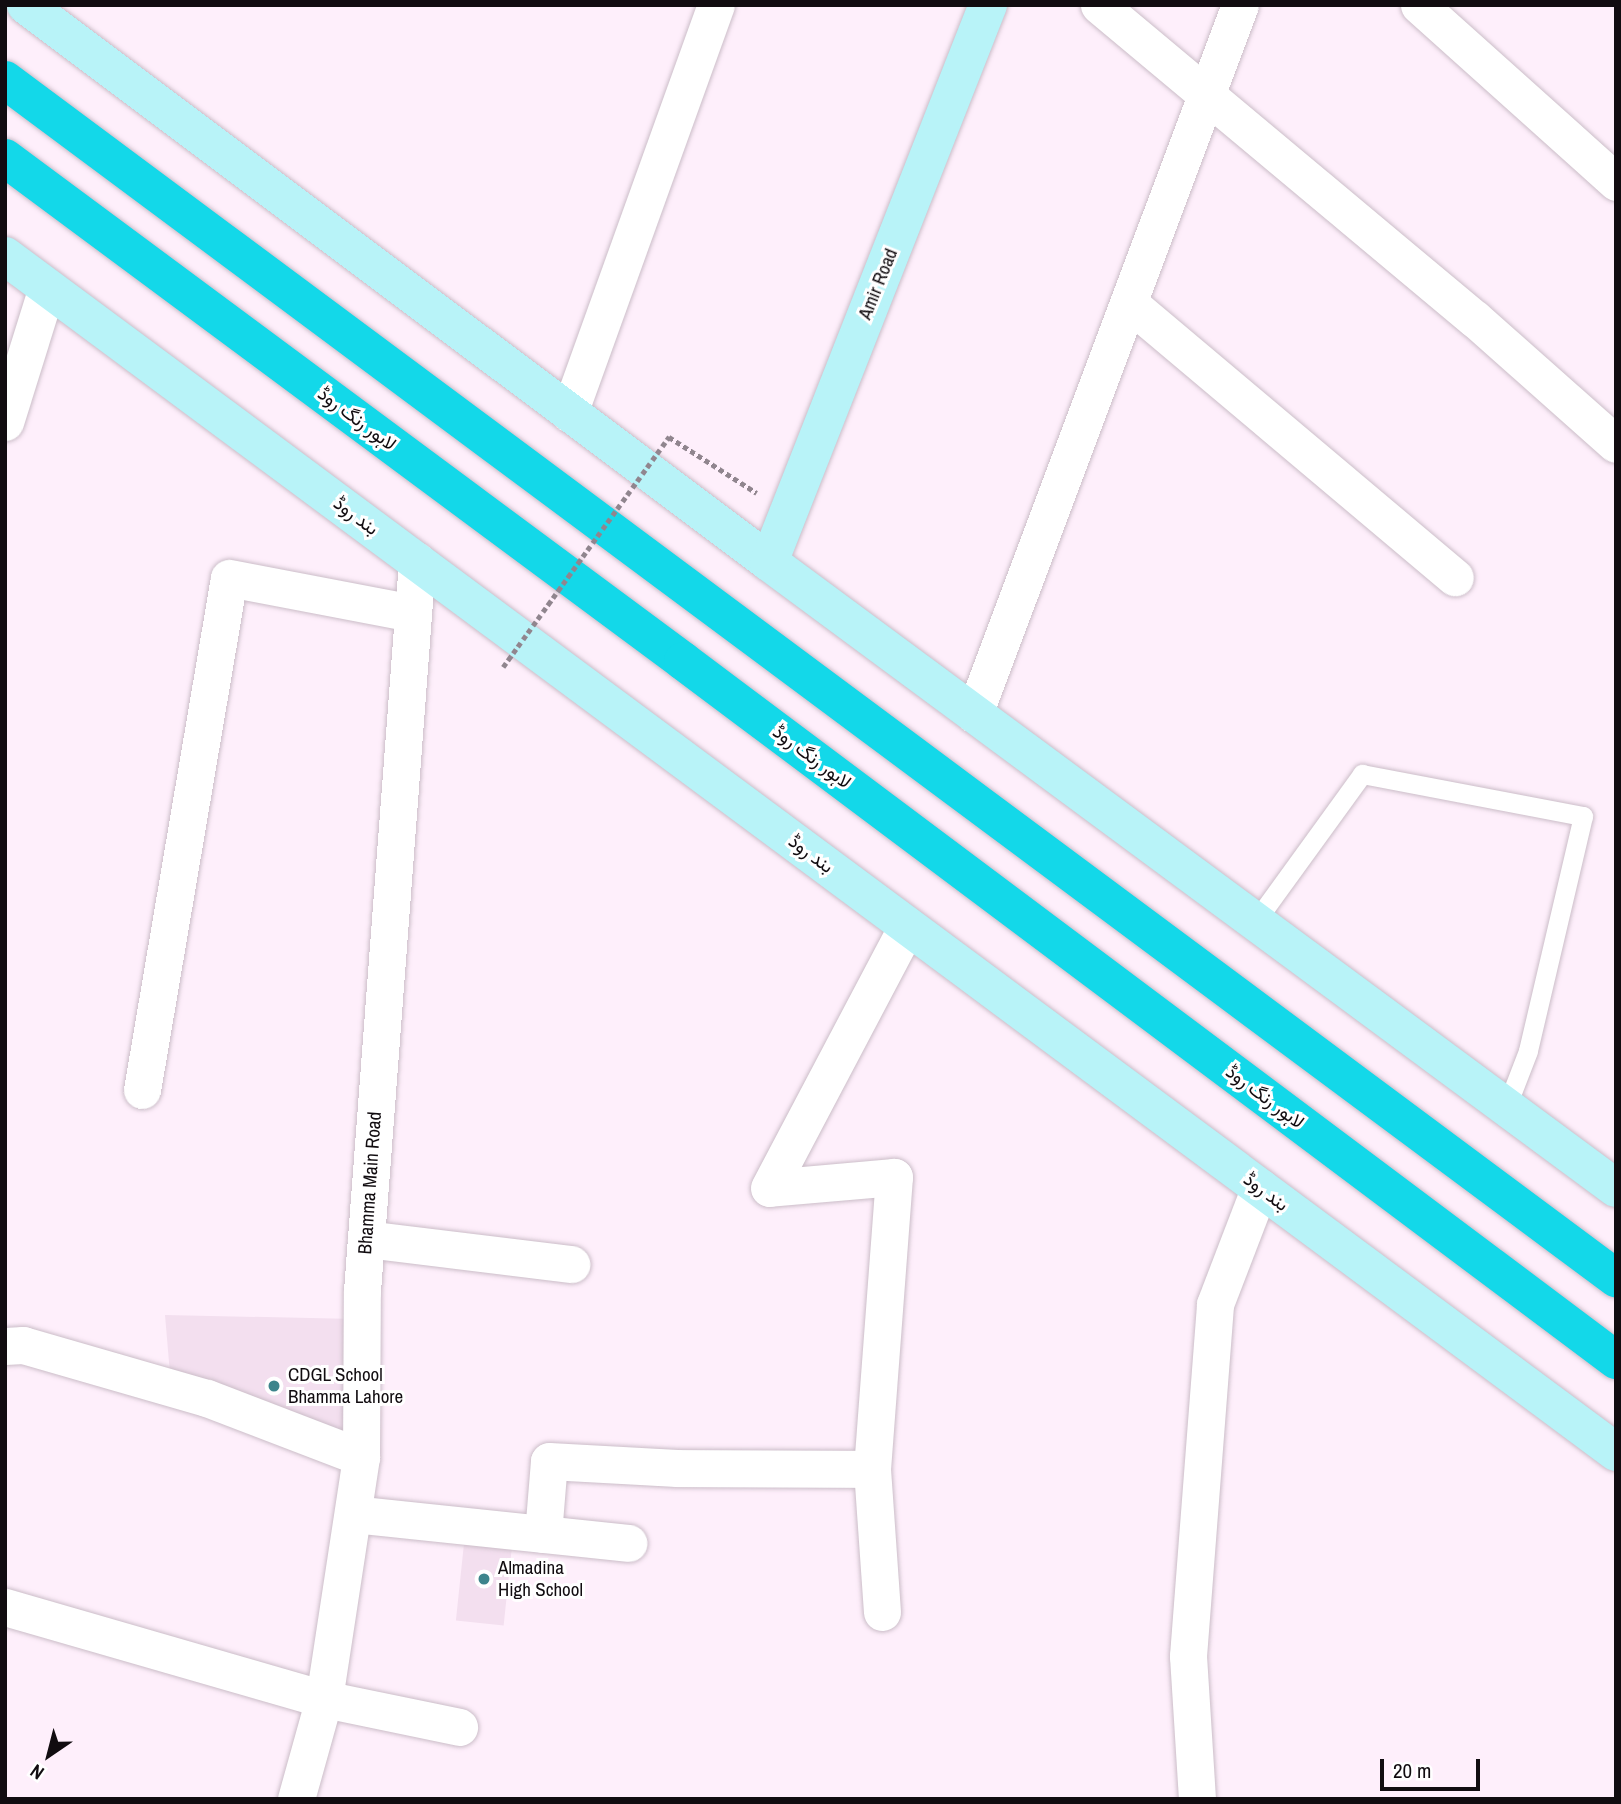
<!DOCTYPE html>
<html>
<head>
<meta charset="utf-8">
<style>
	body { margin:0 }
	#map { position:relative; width:1621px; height:1804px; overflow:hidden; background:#feeffb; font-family:"Archivo Narrow",Vazirmatn,sans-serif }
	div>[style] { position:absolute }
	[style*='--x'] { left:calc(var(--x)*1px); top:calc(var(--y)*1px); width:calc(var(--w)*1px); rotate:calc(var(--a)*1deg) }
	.built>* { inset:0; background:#f3dfef; transform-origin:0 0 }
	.path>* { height:4.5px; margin-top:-2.25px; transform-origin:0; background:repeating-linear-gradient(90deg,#90858e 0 5px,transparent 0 8.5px) }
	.roads { filter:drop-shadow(0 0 2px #cbbdc8) drop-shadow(0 0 2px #cbbdc8) }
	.service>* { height:19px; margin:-9.5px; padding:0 9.5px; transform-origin:9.5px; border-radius:9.5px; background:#fff }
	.minor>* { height:37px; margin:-18.5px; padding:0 18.5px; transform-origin:18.5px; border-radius:18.5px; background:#fff }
	.secondary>* { height:38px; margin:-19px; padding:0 19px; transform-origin:19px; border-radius:19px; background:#b8f3f8 }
	.motorway>* { height:38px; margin:-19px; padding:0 19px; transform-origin:19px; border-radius:19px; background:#13d8e9 }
	.path-bridge>* { height:4.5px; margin-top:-2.25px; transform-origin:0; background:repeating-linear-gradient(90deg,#90858e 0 5px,transparent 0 8.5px) }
	.dots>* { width:19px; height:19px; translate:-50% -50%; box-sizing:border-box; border:4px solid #fff; border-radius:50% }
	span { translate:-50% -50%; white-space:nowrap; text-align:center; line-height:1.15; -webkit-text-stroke:6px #fff; paint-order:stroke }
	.street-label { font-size:19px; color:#110c10 }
	.poi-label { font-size:19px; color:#110c10 }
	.left { translate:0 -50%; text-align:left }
	.frame { position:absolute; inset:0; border:7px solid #110c10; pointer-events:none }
	.north { position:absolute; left:14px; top:1720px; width:70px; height:70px; -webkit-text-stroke:5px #fff; paint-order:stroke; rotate:215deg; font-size:19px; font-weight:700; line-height:28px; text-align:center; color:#110c10 }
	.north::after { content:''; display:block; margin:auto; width:24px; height:32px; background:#110c10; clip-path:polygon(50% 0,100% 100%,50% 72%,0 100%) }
	.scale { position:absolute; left:1380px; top:1759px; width:100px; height:32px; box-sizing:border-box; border:4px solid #110c10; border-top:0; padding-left:9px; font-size:21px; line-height:24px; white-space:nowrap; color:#110c10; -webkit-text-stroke:5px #fff; paint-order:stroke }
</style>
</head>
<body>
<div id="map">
	<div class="built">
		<div style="clip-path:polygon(165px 1315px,356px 1319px,358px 1453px,170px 1374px)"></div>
		<div style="left:465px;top:1534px;width:48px;height:87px;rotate:6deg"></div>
	</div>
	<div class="path">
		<div style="--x:669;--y:437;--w:104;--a:32.5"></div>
	</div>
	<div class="roads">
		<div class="service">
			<div style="--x:1255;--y:922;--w:183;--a:-54.1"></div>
			<div style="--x:1362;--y:774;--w:225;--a:10.8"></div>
			<div style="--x:1583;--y:816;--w:241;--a:103.2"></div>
			<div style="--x:1528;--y:1051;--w:61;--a:111.1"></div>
		</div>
		<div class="minor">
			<div style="--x:1099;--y:5;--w:490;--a:39.9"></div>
			<div style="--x:1475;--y:319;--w:188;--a:41.6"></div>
			<div style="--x:1419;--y:5;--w:265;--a:41.9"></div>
			<div style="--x:1129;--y:303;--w:426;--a:40.1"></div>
			<div style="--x:569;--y:413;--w:434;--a:-70.2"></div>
			<div style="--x:5;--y:422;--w:141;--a:-72.7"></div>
			<div style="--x:974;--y:714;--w:757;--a:-69.44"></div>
			<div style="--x:142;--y:1090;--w:519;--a:-80.36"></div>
			<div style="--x:229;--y:578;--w:187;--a:10.8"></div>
			<div style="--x:366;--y:1239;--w:207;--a:7"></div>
			<div style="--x:5;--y:1346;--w:18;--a:-3"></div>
			<div style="--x:23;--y:1345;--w:191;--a:16.1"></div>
			<div style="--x:207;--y:1398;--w:165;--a:21"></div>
			<div style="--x:353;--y:1514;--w:277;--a:6"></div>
			<div style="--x:543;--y:1534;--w:73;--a:-85.3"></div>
			<div style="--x:549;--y:1461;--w:128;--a:3.1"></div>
			<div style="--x:677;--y:1468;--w:195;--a:0.3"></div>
			<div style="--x:5;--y:1607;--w:332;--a:16.1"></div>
			<div style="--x:324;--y:1699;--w:138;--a:11.7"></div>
			<div style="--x:882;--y:1612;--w:143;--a:-94"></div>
			<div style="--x:872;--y:1469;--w:293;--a:-85.7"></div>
			<div style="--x:894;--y:1177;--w:125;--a:175"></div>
			<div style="--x:769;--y:1188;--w:296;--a:-62.2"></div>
			<div style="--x:296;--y:1799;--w:104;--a:-74.4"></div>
			<div style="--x:324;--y:1699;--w:245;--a:-81.3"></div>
			<div style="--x:361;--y:1457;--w:166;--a:-89.7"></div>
			<div style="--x:362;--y:1291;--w:732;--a:-85.69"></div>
			<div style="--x:1197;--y:1799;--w:143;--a:-93.6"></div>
			<div style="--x:1188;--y:1656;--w:353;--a:-85.6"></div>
			<div style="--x:1215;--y:1304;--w:125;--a:-69"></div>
		</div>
		<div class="secondary">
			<div style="--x:26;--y:5;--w:929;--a:36.86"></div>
			<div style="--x:769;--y:562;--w:1053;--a:36.47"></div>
			<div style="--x:5;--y:256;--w:2006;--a:36.59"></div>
			<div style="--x:769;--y:562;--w:599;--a:-68.54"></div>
		</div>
		<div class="motorway">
			<div style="--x:5;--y:80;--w:2008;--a:36.64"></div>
			<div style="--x:5;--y:158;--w:844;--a:36.57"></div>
			<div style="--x:683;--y:661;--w:1166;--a:36.84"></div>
		</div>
	</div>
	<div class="path-bridge">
		<div style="--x:503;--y:667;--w:284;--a:-54.2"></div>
	</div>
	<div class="dots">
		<div style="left:274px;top:1386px;background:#3d848c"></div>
		<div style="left:484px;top:1579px;background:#3d848c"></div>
	</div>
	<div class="street-label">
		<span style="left:878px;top:284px;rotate:-68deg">Amir Road</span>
		<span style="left:357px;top:419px;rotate:37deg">لاہور رنگ روڈ</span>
		<span style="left:356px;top:516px;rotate:37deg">بند روڈ</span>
		<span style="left:812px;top:757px;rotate:37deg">لاہور رنگ روڈ</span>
		<span style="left:811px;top:854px;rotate:37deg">بند روڈ</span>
		<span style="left:1265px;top:1097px;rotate:37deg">لاہور رنگ روڈ</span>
		<span style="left:370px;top:1183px;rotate:-86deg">Bhamma Main Road</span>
		<span style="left:1266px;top:1192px;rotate:37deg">بند روڈ</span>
	</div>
	<div class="poi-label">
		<span class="left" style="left:288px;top:1386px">CDGL School<br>Bhamma Lahore</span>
		<span class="left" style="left:498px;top:1579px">Almadina<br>High School</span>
	</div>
	<div class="frame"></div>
	<div class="north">N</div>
	<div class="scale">20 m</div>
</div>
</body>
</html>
